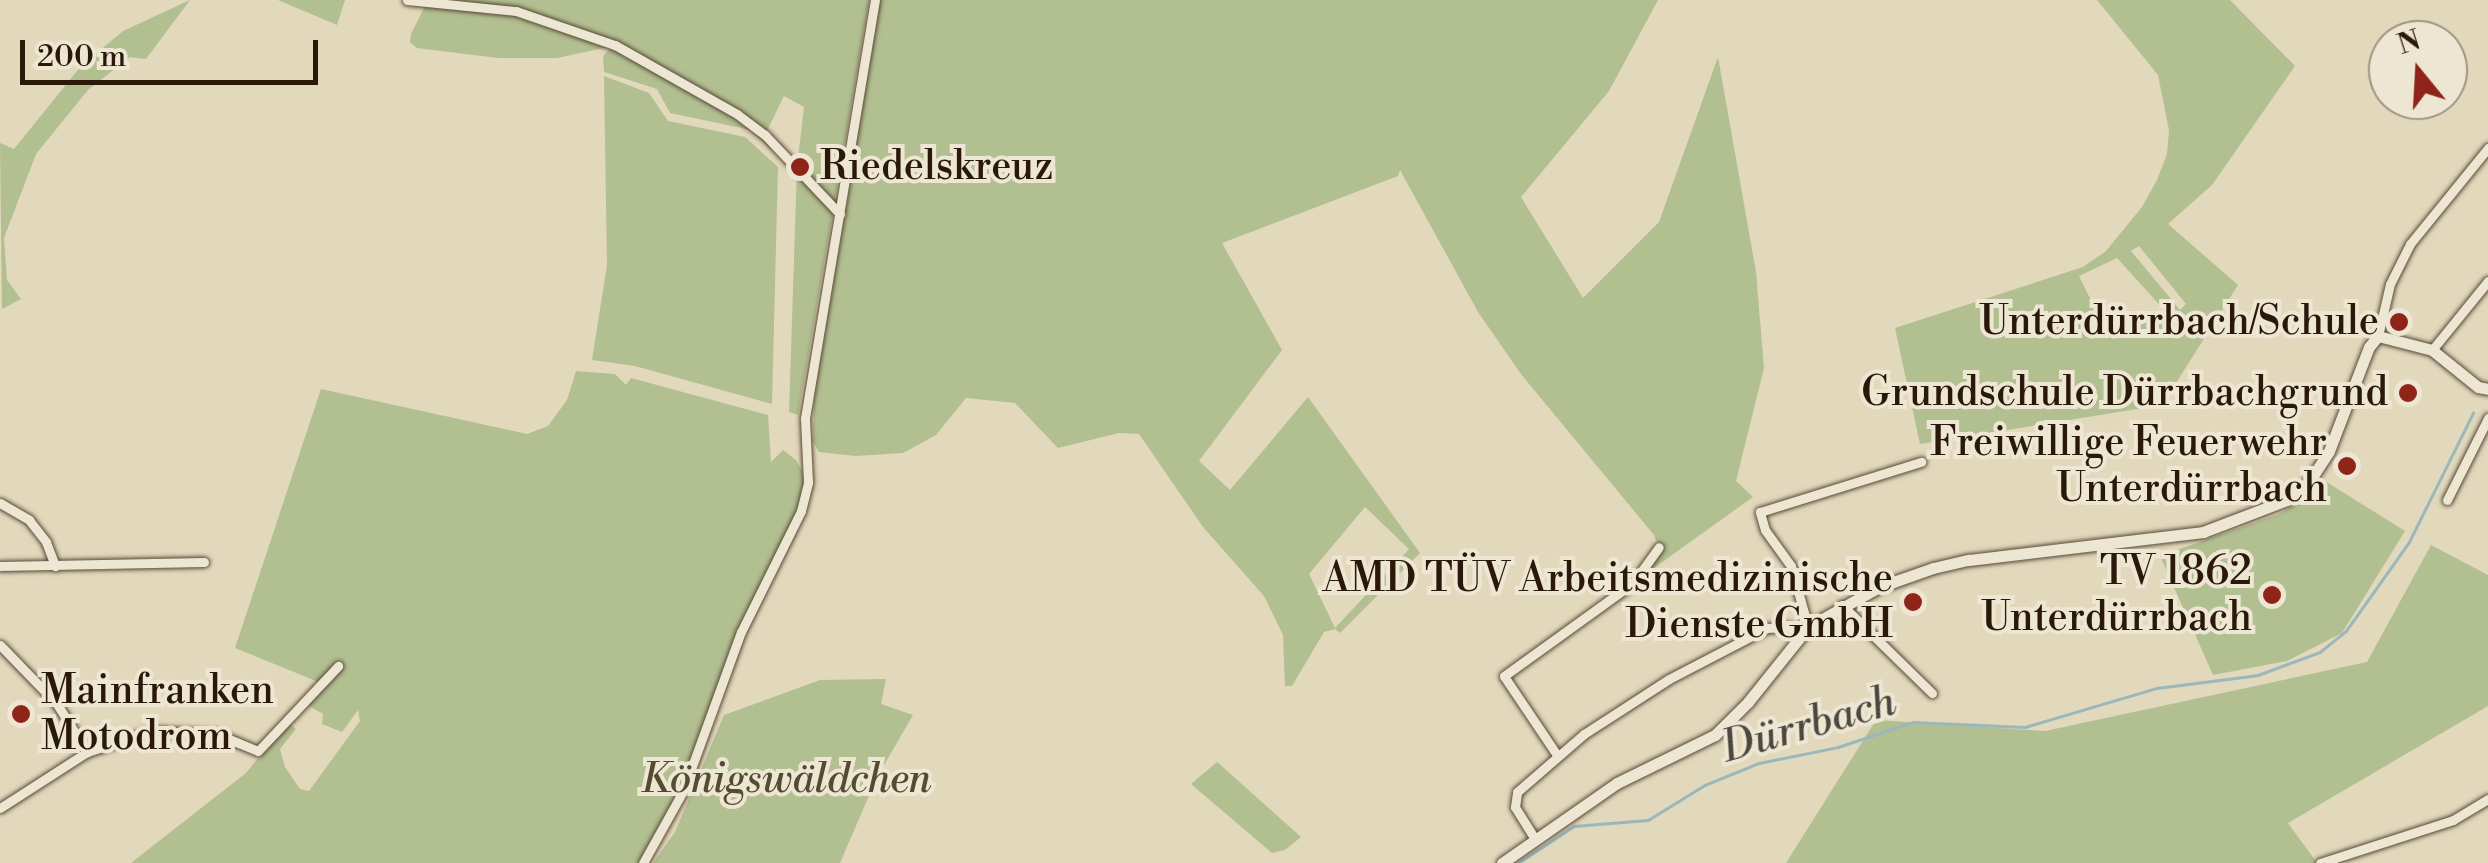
<!DOCTYPE html>
<html>
<head>
<meta charset="utf-8">
<style>
	body { margin:0 }
	#map { position:relative; width:2488px; height:863px; overflow:hidden; background:#e2d8bc; font-family:"Libre Bodoni",serif }
	div>[style] { position:absolute }
	[style*='--x'] { left:calc(var(--x)*1px); top:calc(var(--y)*1px); width:calc(var(--w)*1px); rotate:calc(var(--a)*1deg) }
	.green>* { inset:0; background:#b2bf91 }
	.stream>* { height:2.5px; margin:-1.25px; padding:0 1.25px; transform-origin:1.25px; border-radius:1.25px; background:#9ab7bc }
	.roads { filter:drop-shadow(0 0 2px #584936) drop-shadow(0 0 2px #584936) }
	.minor>* { height:9px; margin:-4.5px; padding:0 4.5px; transform-origin:4.5px; border-radius:4.5px; background:#ece6d3 }
	.tertiary>* { height:11px; margin:-5.5px; padding:0 5.5px; transform-origin:5.5px; border-radius:5.5px; background:#ece6d3 }
	.dots>* { width:28px; height:28px; translate:-50% -50%; box-sizing:border-box; border:5px solid #ece6d3; border-radius:50% }
	span { translate:-50% -50%; white-space:nowrap; text-align:center; line-height:1.15; -webkit-text-stroke:8px #ece6d3; paint-order:stroke }
	.poi-label { font-size:40px; color:#2a1909 }
	.left { translate:0 -50%; text-align:left }
	.right { translate:-100% -50%; text-align:right }
	.park-label { font-size:40px; color:#534b32; font-style:italic }
	.water-label { font-size:42px; color:#4c483f; font-style:italic }
	.north { position:absolute; left:2368px; top:20px; width:100px; height:100px; box-sizing:border-box; background:#ece6d3; border:2px solid #9e9482; border-radius:50%; rotate:342deg; font-size:28px; font-weight:700; line-height:40px; text-align:center; color:#2a1909 }
	.north::after { content:''; display:block; margin:auto; width:35px; height:45px; background:#8f2418; clip-path:polygon(50% 0,100% 100%,50% 72%,0 100%) }
	.scale { position:absolute; left:20px; top:40px; width:298px; height:45px; box-sizing:border-box; border:5px solid #2a1909; border-top:0; padding-left:12px; font-size:30px; line-height:35px; white-space:nowrap; color:#2a1909; -webkit-text-stroke:8px #ece6d3; paint-order:stroke }
</style>
</head>
<body>
<div id="map">
	<div class="green">
		<div style="clip-path:polygon(190px 0,146px 59px,130px 57px,88px 90px,36px 154px,4px 238px,7px 280px,21px 299px,2px 309px,0 143px,14px 149px,81px 66px,123px 31px)"></div>
		<div style="clip-path:polygon(278px 0,345px 0,337px 25px)"></div>
		<div style="clip-path:polygon(407px 0,869px 0,798px 415px,789px 412px,797px 167px,804px 107px,784px 96px,765px 135px,771px 150px,751px 130px,670px 113px,657px 89px,604px 72px,603px 56px,613px 46px,557px 58px,498px 58px,417px 48px,410px 42px,411px 34px,427px 2px)"></div>
		<div style="clip-path:polygon(evenodd,880px 0,1658px 0,1609px 91px,1521px 197px,1583px 298px,1659px 222px,1718px 57px,1756px 272px,1764px 368px,1736px 481px,1753px 497px,1633px 583px,1659px 548px,1654px 535px,1521px 374px,1478px 312px,1400px 170px,1398px 176px,1222px 243px,1282px 350px,1199px 461px,1230px 490px,1308px 397px,1420px 553px,1340px 633px,1335px 629px,1324px 632px,1292px 686px,1285px 686px,1283px 635px,1264px 596px,1203px 527px,1139px 434px,1119px 433px,1058px 448px,1015px 403px,966px 398px,936px 435px,903px 453px,856px 456px,819px 452px,813px 442px,814px 399px,880px 0,1365px 507px,1409px 549px,1335px 628px,1309px 574px,1365px 507px)"></div>
		<div style="clip-path:polygon(evenodd,2097px 0,2230px 0,2295px 66px,2212px 185px,2168px 224px,2238px 285px,2162px 405px,1920px 444px,1895px 328px,2083px 267px,2106px 251px,2142px 207px,2157px 180px,2167px 154px,2169px 130px,2158px 75px,2097px 0,2139px 246px,2186px 304px,2180px 310px,2131px 251px,2139px 246px,2097px 0,2117px 258px,2166px 312px,2109px 337px,2079px 276px,2117px 258px)"></div>
		<div style="clip-path:polygon(604px 76px,649px 93px,668px 121px,745px 137px,778px 167px,772px 404px,635px 366px,592px 360px,607px 265px)"></div>
		<div style="clip-path:polygon(576px 371px,615px 374px,626px 385px,631px 378px,768px 415px,771px 462px,783px 450px,796px 460px,808px 482px,801px 511px,741px 632px,683px 791px,643px 863px,131px 863px,246px 773px,287px 722px,296px 729px,280px 749px,285px 767px,300px 789px,309px 791px,360px 721px,358px 710px,342px 732px,322px 724px,323px 714px,304px 703px,321px 683px,235px 648px,321px 389px,527px 434px,548px 426px,567px 400px)"></div>
		<div style="clip-path:polygon(2325px 481px,2405px 531px,2342px 633px,2287px 661px,2213px 675px,2160px 556px,2279px 514px,2308px 497px)"></div>
		<div style="clip-path:polygon(2431px 545px,2488px 575px,2488px 706px,2288px 823px,2317px 863px,1786px 863px,1876px 720px,2045px 731px,2367px 662px)"></div>
		<div style="clip-path:polygon(886px 679px,881px 704px,913px 715px,877px 777px,840px 863px,653px 863px,675px 832px,724px 715px,820px 680px)"></div>
		<div style="clip-path:polygon(1217px 762px,1301px 837px,1285px 850px,1272px 853px,1191px 784px)"></div>
	</div>
	<div class="stream">
		<div style="--x:1518;--y:863;--w:67;--a:-33.5"></div>
		<div style="--x:1574;--y:826;--w:74;--a:-4.6"></div>
		<div style="--x:1648;--y:820;--w:67;--a:-31.6"></div>
		<div style="--x:1705;--y:785;--w:58;--a:-22.2"></div>
		<div style="--x:1759;--y:763;--w:81;--a:-11.4"></div>
		<div style="--x:1838;--y:747;--w:79;--a:-18.4"></div>
		<div style="--x:1913;--y:722;--w:112;--a:2.6"></div>
		<div style="--x:2025;--y:727;--w:138;--a:-16.5"></div>
		<div style="--x:2157;--y:688;--w:102;--a:-7.3"></div>
		<div style="--x:2258;--y:675;--w:66;--a:-20.4"></div>
		<div style="--x:2320;--y:652;--w:33;--a:-39"></div>
		<div style="--x:2346;--y:631;--w:109;--a:-54.7"></div>
		<div style="--x:2409;--y:542;--w:144;--a:-63.6"></div>
	</div>
	<div class="roads">
		<div class="minor">
			<div style="--x:407;--y:0;--w:110;--a:5.8"></div>
			<div style="--x:516;--y:11;--w:105;--a:19"></div>
			<div style="--x:615;--y:45;--w:140;--a:29.5"></div>
			<div style="--x:737;--y:114;--w:35;--a:37"></div>
			<div style="--x:765;--y:135;--w:109;--a:46.5"></div>
			<div style="--x:2378;--y:336;--w:53;--a:-77"></div>
			<div style="--x:2390;--y:284;--w:45;--a:-63.4"></div>
			<div style="--x:2410;--y:244;--w:124;--a:-50.9"></div>
			<div style="--x:2432;--y:350;--w:89;--a:-50.9"></div>
			<div style="--x:2447;--y:500;--w:92;--a:-63.4"></div>
			<div style="--x:0;--y:503;--w:34;--a:30"></div>
			<div style="--x:29;--y:520;--w:28;--a:52"></div>
			<div style="--x:46;--y:542;--w:26;--a:69"></div>
			<div style="--x:0;--y:566;--w:204;--a:-1.1"></div>
			<div style="--x:1842;--y:605;--w:126;--a:44.4"></div>
			<div style="--x:1808;--y:627;--w:63;--a:-105.6"></div>
			<div style="--x:1791;--y:566;--w:44;--a:-125.8"></div>
			<div style="--x:1765;--y:530;--w:19;--a:-106"></div>
			<div style="--x:1760;--y:512;--w:169;--a:-17.3"></div>
			<div style="--x:0;--y:645;--w:82;--a:46"></div>
			<div style="--x:57;--y:704;--w:57;--a:58"></div>
			<div style="--x:1557;--y:755;--w:95;--a:-123.9"></div>
			<div style="--x:1504;--y:676;--w:159;--a:-35.8"></div>
			<div style="--x:1633;--y:583;--w:44;--a:-54.2"></div>
			<div style="--x:0;--y:808;--w:103;--a:-32.8"></div>
			<div style="--x:87;--y:752;--w:68;--a:-17.9"></div>
			<div style="--x:152;--y:731;--w:65;--a:2.6"></div>
			<div style="--x:217;--y:734;--w:44;--a:22.5"></div>
			<div style="--x:258;--y:751;--w:117;--a:-46.7"></div>
			<div style="--x:1535;--y:839;--w:38;--a:-122"></div>
			<div style="--x:1515;--y:807;--w:15;--a:-82"></div>
			<div style="--x:1517;--y:792;--w:89;--a:-40.9"></div>
			<div style="--x:1584;--y:734;--w:101;--a:-32.9"></div>
			<div style="--x:1669;--y:679;--w:110;--a:-27.5"></div>
			<div style="--x:1767;--y:628;--w:22;--a:-3"></div>
			<div style="--x:1789;--y:627;--w:13;--a:32"></div>
			<div style="--x:643;--y:863;--w:82;--a:-60.9"></div>
			<div style="--x:683;--y:791;--w:169;--a:-70"></div>
			<div style="--x:741;--y:632;--w:135;--a:-63.6"></div>
			<div style="--x:801;--y:511;--w:30;--a:-76"></div>
			<div style="--x:808;--y:482;--w:64;--a:-92.7"></div>
			<div style="--x:805;--y:418;--w:424;--a:-80.5"></div>
			<div style="--x:2320;--y:863;--w:140;--a:-17.9"></div>
			<div style="--x:2453;--y:820;--w:41;--a:-31"></div>
		</div>
		<div class="tertiary">
			<div style="--x:1502;--y:863;--w:140;--a:-34.8"></div>
			<div style="--x:1617;--y:783;--w:109;--a:-26.1"></div>
			<div style="--x:1715;--y:735;--w:47;--a:-45"></div>
			<div style="--x:1748;--y:702;--w:96;--a:-51.3"></div>
			<div style="--x:1808;--y:627;--w:81;--a:-29.4"></div>
			<div style="--x:1879;--y:587;--w:57;--a:-19.4"></div>
			<div style="--x:1933;--y:568;--w:37;--a:-13"></div>
			<div style="--x:1969;--y:560;--w:236;--a:-6.8"></div>
			<div style="--x:2203;--y:532;--w:90;--a:-20.9"></div>
			<div style="--x:2287;--y:500;--w:28;--a:-39"></div>
			<div style="--x:2309;--y:482;--w:37;--a:-57"></div>
			<div style="--x:2329;--y:451;--w:111;--a:-69"></div>
			<div style="--x:2369;--y:347;--w:14;--a:-51"></div>
			<div style="--x:2378;--y:336;--w:56;--a:14.5"></div>
			<div style="--x:2432;--y:350;--w:59;--a:38.8"></div>
			<div style="--x:2478;--y:387;--w:10;--a:11"></div>
		</div>
	</div>
	<div class="dots">
		<div style="left:800px;top:167px;background:#8f2418"></div>
		<div style="left:2399px;top:322px;background:#8f2418"></div>
		<div style="left:2408px;top:393px;background:#8f2418"></div>
		<div style="left:2347px;top:466px;background:#8f2418"></div>
		<div style="left:2272px;top:595px;background:#8f2418"></div>
		<div style="left:1913px;top:602px;background:#8f2418"></div>
		<div style="left:21px;top:714px;background:#8f2418"></div>
	</div>
	<div class="poi-label">
		<span class="left" style="left:820px;top:167px">Riedelskreuz</span>
		<span class="right" style="left:2379px;top:322px">Unterdürrbach/Schule</span>
		<span class="right" style="left:2388px;top:393px">Grundschule Dürrbachgrund</span>
		<span class="right" style="left:2327px;top:466px">Freiwillige Feuerwehr<br>Unterdürrbach</span>
		<span class="right" style="left:2252px;top:595px">TV 1862<br>Unterdürrbach</span>
		<span class="right" style="left:1893px;top:602px">AMD TÜV Arbeitsmedizinische<br>Dienste GmbH</span>
		<span class="left" style="left:41px;top:714px">Mainfranken<br>Motodrom</span>
	</div>
	<div class="park-label">
		<span style="left:786px;top:780px">Königswäldchen</span>
	</div>
	<div class="water-label">
		<span style="left:1809px;top:726px;rotate:-16deg">Dürrbach</span>
	</div>
	<div class="north">N</div>
	<div class="scale">200 m</div>
</div>
</body>
</html>
